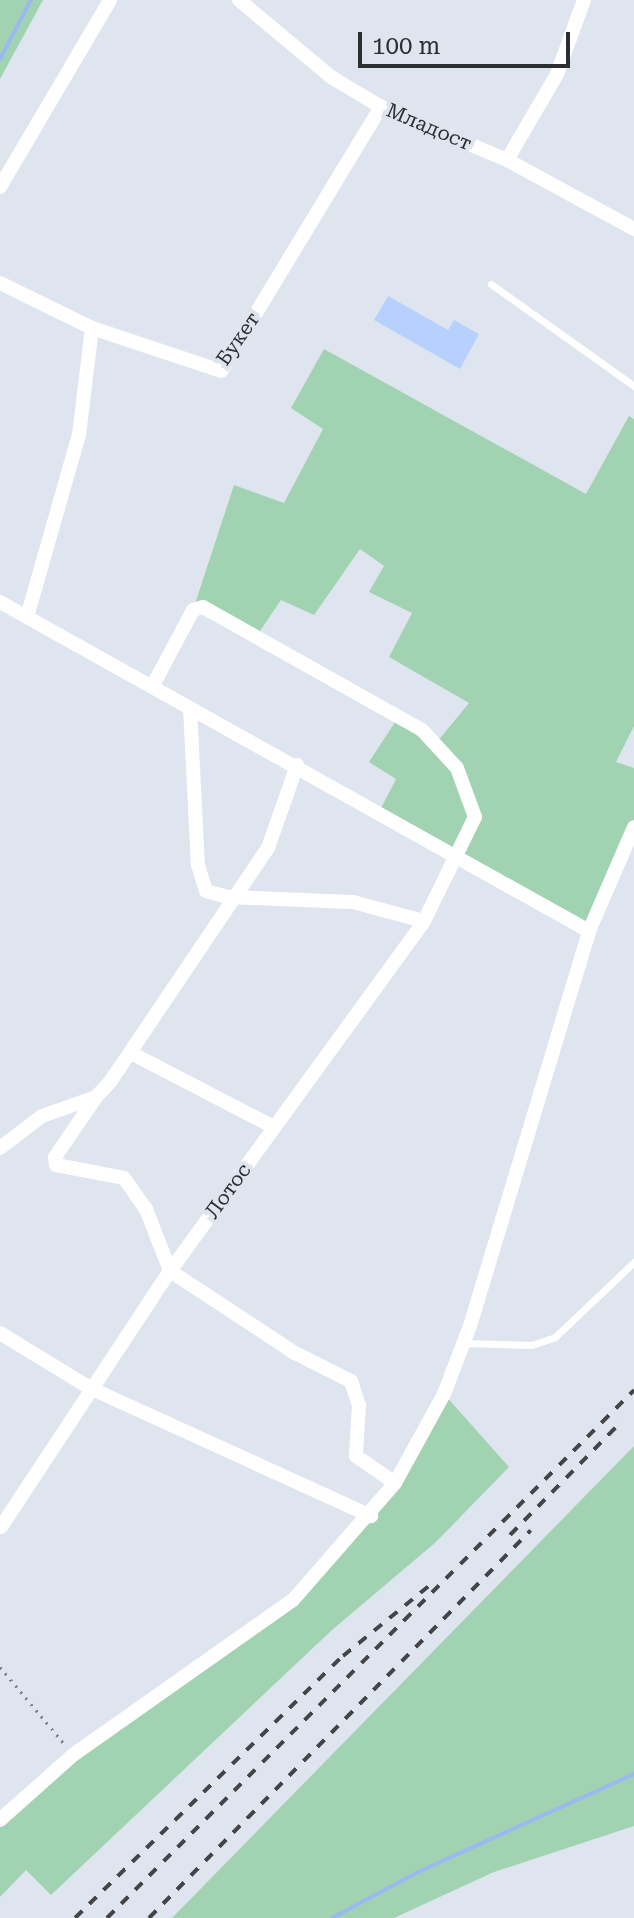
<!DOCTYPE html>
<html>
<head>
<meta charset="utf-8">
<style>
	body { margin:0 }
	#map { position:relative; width:634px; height:1918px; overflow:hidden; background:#dfe5ee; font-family:"Roboto Serif",serif }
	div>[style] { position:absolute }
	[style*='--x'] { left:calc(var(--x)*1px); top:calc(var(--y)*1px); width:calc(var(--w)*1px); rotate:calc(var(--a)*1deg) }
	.green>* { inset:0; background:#a1d3b2 }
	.stream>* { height:4px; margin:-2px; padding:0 2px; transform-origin:2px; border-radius:2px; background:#9bb8f1 }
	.building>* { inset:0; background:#b6d1fe }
	.path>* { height:3px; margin-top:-1.5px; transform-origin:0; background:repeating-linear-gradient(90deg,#7d8086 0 2px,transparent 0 8px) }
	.lane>* { height:7px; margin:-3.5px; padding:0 3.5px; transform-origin:3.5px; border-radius:3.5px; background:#fff }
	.street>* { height:14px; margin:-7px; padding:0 7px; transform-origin:7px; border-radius:7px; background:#fff }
	.rail>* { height:4px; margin-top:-2px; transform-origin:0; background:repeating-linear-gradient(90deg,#424448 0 10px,transparent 0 20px) }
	span { translate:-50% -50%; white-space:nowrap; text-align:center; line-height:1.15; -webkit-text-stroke:8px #dfe5ee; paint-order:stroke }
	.street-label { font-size:20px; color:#2c2e31 }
	.scale { position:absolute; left:358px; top:32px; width:212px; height:36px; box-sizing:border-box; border:4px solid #2c2e31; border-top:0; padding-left:10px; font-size:24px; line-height:28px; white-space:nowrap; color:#2c2e31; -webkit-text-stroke:6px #dfe5ee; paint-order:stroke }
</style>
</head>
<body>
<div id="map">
	<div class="green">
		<div style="clip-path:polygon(0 0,43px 0,0 79px)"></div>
		<div style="clip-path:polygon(324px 349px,586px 494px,629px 416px,634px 419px,634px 726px,616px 762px,634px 768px,634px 827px,589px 931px,379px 812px,396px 779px,369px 762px,399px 716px,437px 742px,469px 703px,389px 657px,412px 613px,369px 592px,384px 566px,360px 549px,314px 615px,281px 600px,256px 637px,193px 610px,234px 485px,284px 503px,323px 429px,291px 408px)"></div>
		<div style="clip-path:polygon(444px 1394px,509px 1467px,436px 1542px,332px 1630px,51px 1895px,26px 1870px,0 1897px,0 1820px,34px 1787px,245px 1639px,371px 1516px)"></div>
		<div style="clip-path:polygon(634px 1446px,634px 1826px,494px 1872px,394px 1918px,172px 1918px)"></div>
	</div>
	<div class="stream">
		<div style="--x:0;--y:59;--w:67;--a:-62.3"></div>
		<div style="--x:332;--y:1918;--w:98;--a:-28.1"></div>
		<div style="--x:418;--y:1872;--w:237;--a:-24.4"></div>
	</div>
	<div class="building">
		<div style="clip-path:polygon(388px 296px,448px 330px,454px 320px,479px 334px,460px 369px,374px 320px)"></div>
	</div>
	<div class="path">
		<div style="--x:0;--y:1667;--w:103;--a:50.1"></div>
	</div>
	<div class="lane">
		<div style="--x:491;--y:284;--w:176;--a:35.5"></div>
		<div style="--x:464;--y:1343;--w:68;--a:1.7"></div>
		<div style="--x:532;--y:1345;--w:24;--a:-19"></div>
		<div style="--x:555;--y:1337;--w:109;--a:-43.5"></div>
	</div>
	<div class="street">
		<div style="--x:239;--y:0;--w:120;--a:39.9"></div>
		<div style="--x:331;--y:77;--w:58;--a:31"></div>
		<div style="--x:381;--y:107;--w:137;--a:22.8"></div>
		<div style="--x:507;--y:160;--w:145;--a:28.5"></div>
		<div style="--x:507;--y:160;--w:99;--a:-59.8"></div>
		<div style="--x:557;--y:74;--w:79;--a:-70"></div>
		<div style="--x:0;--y:187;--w:217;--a:-59.5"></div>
		<div style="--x:0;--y:283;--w:102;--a:26.1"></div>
		<div style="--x:92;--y:328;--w:136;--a:18.4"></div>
		<div style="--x:221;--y:371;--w:309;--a:-58.8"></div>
		<div style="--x:0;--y:602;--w:675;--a:29.19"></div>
		<div style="--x:27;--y:617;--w:189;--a:-74.1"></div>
		<div style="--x:79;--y:435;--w:108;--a:-83.1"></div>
		<div style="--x:190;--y:708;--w:157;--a:87.1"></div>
		<div style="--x:198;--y:865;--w:27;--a:73"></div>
		<div style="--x:206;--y:891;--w:23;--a:15"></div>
		<div style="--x:228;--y:897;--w:125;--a:2.3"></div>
		<div style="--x:353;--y:902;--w:73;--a:15"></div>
		<div style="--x:131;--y:1053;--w:161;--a:27.4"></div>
		<div style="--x:96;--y:1097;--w:73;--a:124.3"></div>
		<div style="--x:55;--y:1157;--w:8;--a:83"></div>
		<div style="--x:56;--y:1165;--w:69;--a:10.8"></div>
		<div style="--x:124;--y:1178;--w:38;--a:55"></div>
		<div style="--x:146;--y:1209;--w:66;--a:68.8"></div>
		<div style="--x:170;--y:1271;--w:149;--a:33.3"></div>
		<div style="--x:295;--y:1353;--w:63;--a:26.6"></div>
		<div style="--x:351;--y:1381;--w:25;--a:72"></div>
		<div style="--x:359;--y:1405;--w:51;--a:93.4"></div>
		<div style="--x:356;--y:1456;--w:47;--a:34.7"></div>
		<div style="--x:0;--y:1148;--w:53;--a:-37.3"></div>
		<div style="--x:42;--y:1116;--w:57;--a:-19.4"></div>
		<div style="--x:96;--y:1097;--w:21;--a:-47"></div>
		<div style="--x:110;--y:1082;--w:282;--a:-56"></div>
		<div style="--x:268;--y:848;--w:88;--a:-70.7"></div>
		<div style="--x:0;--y:1333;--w:105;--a:31.4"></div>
		<div style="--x:90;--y:1388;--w:309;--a:24.5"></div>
		<div style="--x:1;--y:1527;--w:307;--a:-56.6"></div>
		<div style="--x:170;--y:1271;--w:432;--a:-54"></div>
		<div style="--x:424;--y:921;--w:116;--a:-63.9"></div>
		<div style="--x:475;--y:817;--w:52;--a:-110.2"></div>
		<div style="--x:457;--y:768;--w:52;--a:-132.6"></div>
		<div style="--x:422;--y:730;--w:251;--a:-150.7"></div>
		<div style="--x:203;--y:607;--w:10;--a:163"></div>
		<div style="--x:193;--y:610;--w:87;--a:118"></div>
		<div style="--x:0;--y:1820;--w:98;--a:-41.7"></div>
		<div style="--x:73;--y:1755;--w:269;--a:-35.2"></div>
		<div style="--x:293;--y:1600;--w:155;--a:-48.9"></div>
		<div style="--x:395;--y:1483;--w:102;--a:-61.2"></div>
		<div style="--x:444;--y:1394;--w:73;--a:-69.1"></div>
		<div style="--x:470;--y:1326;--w:413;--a:-73.2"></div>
		<div style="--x:589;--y:931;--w:113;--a:-66.6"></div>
	</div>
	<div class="rail">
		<div style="--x:510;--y:1535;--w:160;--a:-45.5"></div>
		<div style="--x:75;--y:1918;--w:375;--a:-44.4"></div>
		<div style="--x:343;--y:1656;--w:119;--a:-39.2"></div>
		<div style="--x:107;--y:1918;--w:746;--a:-45.05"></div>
		<div style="--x:149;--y:1918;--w:544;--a:-45.45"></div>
	</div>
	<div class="street-label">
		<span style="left:429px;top:127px;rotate:23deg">Младост</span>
		<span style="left:238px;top:339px;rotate:-55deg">Букет</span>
		<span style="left:228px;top:1191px;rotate:-54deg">Лотос</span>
	</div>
	<div class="scale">100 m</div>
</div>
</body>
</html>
